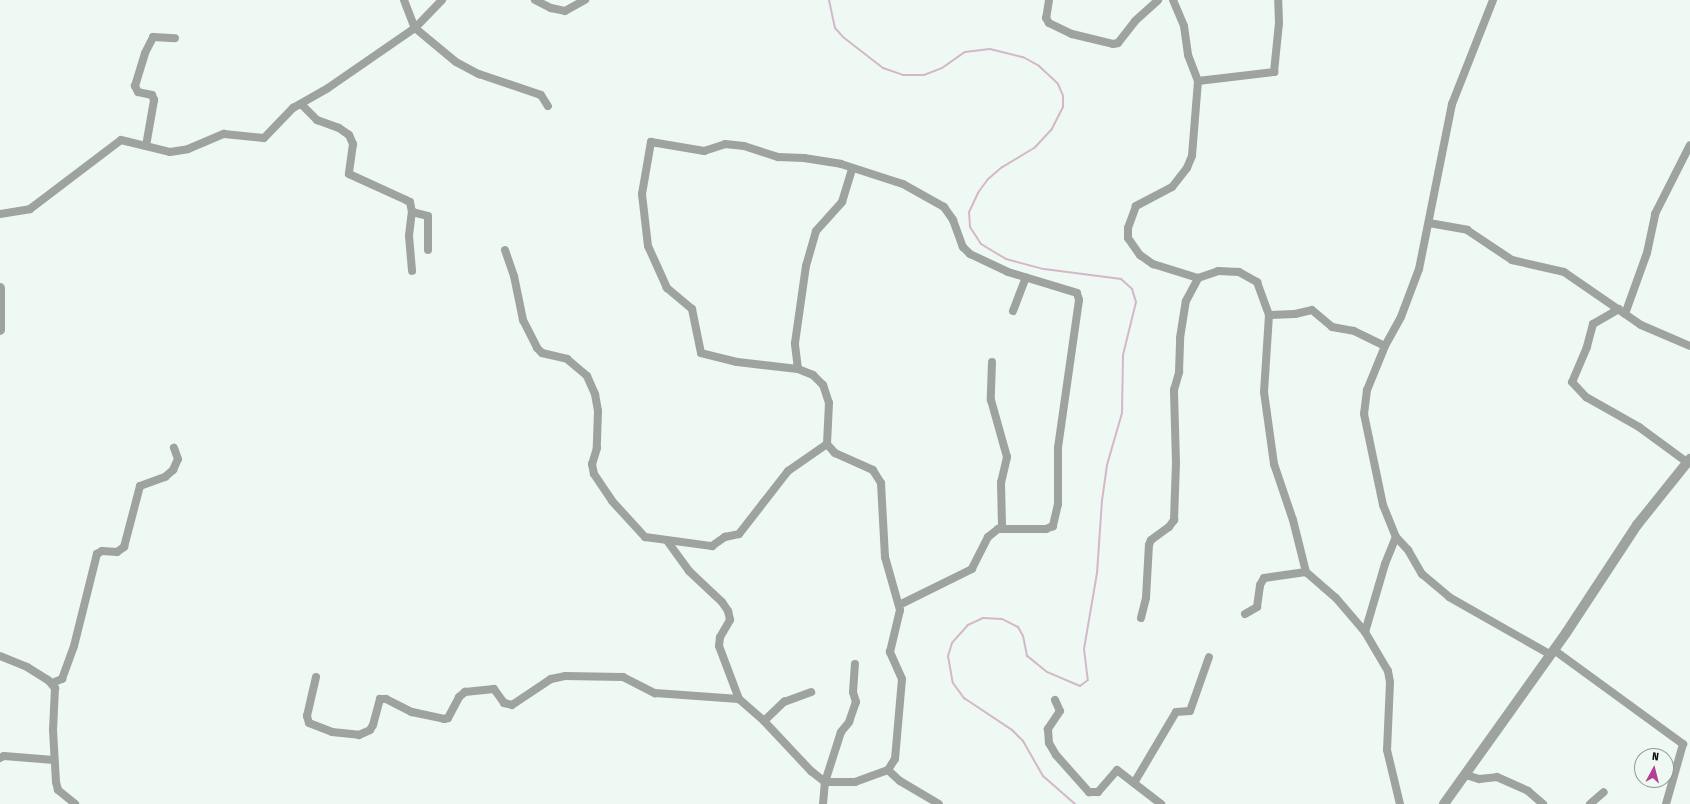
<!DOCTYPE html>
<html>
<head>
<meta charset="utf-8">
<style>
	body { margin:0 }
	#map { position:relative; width:1690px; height:804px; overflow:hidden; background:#edf9f2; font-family:"Fira Sans Condensed",sans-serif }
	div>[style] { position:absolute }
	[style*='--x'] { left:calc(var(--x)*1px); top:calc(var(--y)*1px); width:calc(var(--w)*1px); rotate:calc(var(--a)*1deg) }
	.stream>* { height:2px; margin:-1px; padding:0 1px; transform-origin:1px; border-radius:1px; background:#d5b7c9 }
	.minor>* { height:8px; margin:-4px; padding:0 4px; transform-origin:4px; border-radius:4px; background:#9ea3a0 }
	.tertiary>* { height:10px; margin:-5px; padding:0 5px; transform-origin:5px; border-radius:5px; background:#9ea3a0 }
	span { translate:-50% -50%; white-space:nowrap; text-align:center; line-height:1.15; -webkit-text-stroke:3px #edf9f2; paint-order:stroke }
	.north { position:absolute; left:1634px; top:748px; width:40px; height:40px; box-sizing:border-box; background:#edf9f2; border:1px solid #929a95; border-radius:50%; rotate:7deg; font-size:11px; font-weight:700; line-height:16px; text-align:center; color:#090c0a }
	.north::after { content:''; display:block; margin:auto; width:14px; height:18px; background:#b73f93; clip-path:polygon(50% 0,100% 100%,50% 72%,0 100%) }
</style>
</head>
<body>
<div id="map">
	<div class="stream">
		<div style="--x:829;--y:0;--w:29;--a:78"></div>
		<div style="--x:835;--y:28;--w:12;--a:48"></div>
		<div style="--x:843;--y:37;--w:51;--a:37.8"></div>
		<div style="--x:883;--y:68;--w:21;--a:19"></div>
		<div style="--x:903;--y:75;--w:21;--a:0"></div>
		<div style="--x:924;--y:75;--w:19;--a:-21"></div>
		<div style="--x:942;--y:68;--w:28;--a:-35"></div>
		<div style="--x:965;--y:52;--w:25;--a:-7"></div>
		<div style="--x:990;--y:49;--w:34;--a:14"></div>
		<div style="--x:1023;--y:57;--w:18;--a:29"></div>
		<div style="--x:1039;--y:66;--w:26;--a:43"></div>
		<div style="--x:1058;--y:84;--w:13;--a:67"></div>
		<div style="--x:1063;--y:96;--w:11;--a:90"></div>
		<div style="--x:1063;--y:107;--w:25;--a:117"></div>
		<div style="--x:1052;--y:129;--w:26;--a:133"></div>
		<div style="--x:1034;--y:148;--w:37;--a:149"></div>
		<div style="--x:1002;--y:167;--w:18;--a:139"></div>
		<div style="--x:988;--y:179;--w:17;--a:126"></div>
		<div style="--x:978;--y:193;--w:21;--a:115"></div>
		<div style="--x:969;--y:212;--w:15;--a:86"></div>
		<div style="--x:970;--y:227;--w:20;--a:57"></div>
		<div style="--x:981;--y:244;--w:29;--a:31"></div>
		<div style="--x:1006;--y:259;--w:39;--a:15"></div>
		<div style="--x:1044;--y:269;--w:78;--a:7.4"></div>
		<div style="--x:1121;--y:279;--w:15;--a:42"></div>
		<div style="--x:1132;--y:289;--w:14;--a:73"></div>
		<div style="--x:1136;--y:302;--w:55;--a:103.8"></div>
		<div style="--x:1123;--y:355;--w:58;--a:91"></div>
		<div style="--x:1122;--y:413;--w:54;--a:106.1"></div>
		<div style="--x:1107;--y:465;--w:35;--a:98"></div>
		<div style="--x:1102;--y:500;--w:73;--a:93.9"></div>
		<div style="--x:1097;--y:573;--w:77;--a:99.7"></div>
		<div style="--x:1084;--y:649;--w:31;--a:83"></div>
		<div style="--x:1088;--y:680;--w:10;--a:143"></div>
		<div style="--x:1080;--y:686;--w:36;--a:-157"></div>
		<div style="--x:1047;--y:672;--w:26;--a:-141"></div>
		<div style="--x:1027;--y:656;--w:20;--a:-101"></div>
		<div style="--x:1023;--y:636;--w:10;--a:-119"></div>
		<div style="--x:1018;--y:627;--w:18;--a:-153"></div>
		<div style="--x:1002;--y:619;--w:19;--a:-177"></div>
		<div style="--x:983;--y:618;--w:17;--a:155"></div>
		<div style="--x:968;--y:625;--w:24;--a:132"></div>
		<div style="--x:952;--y:643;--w:14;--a:107"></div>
		<div style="--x:948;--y:656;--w:27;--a:80"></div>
		<div style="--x:953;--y:683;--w:19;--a:54"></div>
		<div style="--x:964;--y:698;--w:58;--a:33.7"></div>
		<div style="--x:1012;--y:730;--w:16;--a:45"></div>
		<div style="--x:1023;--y:741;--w:40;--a:60.3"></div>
		<div style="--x:1043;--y:776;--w:43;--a:41.2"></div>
	</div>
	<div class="minor">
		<div style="--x:404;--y:0;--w:30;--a:69"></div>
		<div style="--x:415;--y:28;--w:53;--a:39.7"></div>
		<div style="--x:456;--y:62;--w:26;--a:28"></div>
		<div style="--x:479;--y:74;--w:65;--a:18.7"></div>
		<div style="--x:541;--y:95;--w:13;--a:58"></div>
		<div style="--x:535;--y:0;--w:18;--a:27"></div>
		<div style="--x:551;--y:8;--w:14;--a:12"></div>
		<div style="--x:565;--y:11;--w:23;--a:-29"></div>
		<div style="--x:1049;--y:0;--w:18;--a:99"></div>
		<div style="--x:1046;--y:18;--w:6;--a:59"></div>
		<div style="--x:1049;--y:23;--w:25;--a:26"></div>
		<div style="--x:1072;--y:34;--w:42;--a:13.7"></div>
		<div style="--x:1113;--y:44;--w:5;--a:-11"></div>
		<div style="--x:1118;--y:43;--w:28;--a:-52"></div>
		<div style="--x:1135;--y:21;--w:31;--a:-42"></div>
		<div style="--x:1173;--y:0;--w:28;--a:67"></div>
		<div style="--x:1184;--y:26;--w:29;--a:82"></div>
		<div style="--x:1188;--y:55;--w:28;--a:69"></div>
		<div style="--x:1198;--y:81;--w:75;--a:94.6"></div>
		<div style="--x:1192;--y:156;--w:13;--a:113"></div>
		<div style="--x:1187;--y:168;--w:24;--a:128"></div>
		<div style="--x:1172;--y:187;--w:41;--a:152.2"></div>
		<div style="--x:1136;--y:206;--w:23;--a:110"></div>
		<div style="--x:1128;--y:228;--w:10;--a:90"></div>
		<div style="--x:1128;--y:238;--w:21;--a:55"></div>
		<div style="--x:1140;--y:255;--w:16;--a:35"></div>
		<div style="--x:1153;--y:264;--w:47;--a:17.3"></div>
		<div style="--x:1198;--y:278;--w:21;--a:-19"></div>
		<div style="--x:1218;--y:271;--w:21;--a:3"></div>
		<div style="--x:1239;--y:272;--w:21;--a:29"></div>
		<div style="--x:1257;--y:282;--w:35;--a:70"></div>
		<div style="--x:1269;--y:315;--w:77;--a:93.7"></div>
		<div style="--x:1264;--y:392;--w:73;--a:82.1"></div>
		<div style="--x:1274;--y:464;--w:59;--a:71.3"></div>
		<div style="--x:1293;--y:520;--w:54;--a:76"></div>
		<div style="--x:1306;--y:572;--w:40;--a:41"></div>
		<div style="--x:1336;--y:598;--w:45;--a:49.5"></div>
		<div style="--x:1365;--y:632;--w:45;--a:59.5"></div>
		<div style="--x:1388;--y:671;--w:11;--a:80"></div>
		<div style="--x:1390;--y:682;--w:68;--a:92.5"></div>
		<div style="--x:1387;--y:750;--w:56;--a:76.5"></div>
		<div style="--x:1493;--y:0;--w:112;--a:111.5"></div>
		<div style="--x:1452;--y:104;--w:168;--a:101.3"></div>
		<div style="--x:1419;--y:269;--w:51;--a:110.6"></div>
		<div style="--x:1401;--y:317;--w:33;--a:119"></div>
		<div style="--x:1385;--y:346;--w:48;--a:112.2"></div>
		<div style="--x:1367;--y:390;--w:24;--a:97"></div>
		<div style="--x:1364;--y:414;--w:93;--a:78.2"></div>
		<div style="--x:1383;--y:505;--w:35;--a:68"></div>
		<div style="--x:1396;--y:537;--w:18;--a:47"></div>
		<div style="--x:1408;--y:550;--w:28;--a:60"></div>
		<div style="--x:1422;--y:574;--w:35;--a:40"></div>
		<div style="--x:1449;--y:597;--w:117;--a:29.6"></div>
		<div style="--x:1198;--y:81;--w:77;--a:-6.8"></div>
		<div style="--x:1274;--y:72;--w:49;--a:-84.2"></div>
		<div style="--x:1279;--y:23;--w:23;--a:-92"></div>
		<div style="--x:301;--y:104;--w:23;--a:45"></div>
		<div style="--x:317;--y:120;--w:23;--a:20"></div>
		<div style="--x:339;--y:128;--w:12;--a:35"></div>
		<div style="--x:349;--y:135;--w:10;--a:66"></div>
		<div style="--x:353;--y:144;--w:30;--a:98"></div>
		<div style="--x:349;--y:174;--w:63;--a:24.5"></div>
		<div style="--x:406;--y:200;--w:4;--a:27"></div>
		<div style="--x:410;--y:202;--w:10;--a:79"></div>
		<div style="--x:412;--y:212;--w:16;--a:14"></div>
		<div style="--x:428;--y:216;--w:34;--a:90"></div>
		<div style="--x:146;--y:146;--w:47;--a:-80.1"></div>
		<div style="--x:154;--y:100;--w:5;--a:-112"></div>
		<div style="--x:152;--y:95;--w:14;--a:-168"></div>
		<div style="--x:138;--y:92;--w:7;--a:-117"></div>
		<div style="--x:135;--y:86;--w:34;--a:-73"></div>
		<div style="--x:145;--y:53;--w:18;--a:-63"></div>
		<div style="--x:153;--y:37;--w:22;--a:3"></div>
		<div style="--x:412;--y:211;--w:25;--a:97"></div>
		<div style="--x:409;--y:236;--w:35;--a:85"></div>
		<div style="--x:0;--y:214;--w:30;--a:-9"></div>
		<div style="--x:30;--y:209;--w:114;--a:-37.2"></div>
		<div style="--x:121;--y:140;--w:50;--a:13.8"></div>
		<div style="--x:170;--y:152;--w:18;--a:-9"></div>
		<div style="--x:188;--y:149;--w:39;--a:-23"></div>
		<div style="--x:224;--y:134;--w:40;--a:5.7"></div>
		<div style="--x:264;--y:138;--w:42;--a:-46"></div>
		<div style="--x:293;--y:108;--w:40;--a:-29.7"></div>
		<div style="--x:328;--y:88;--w:106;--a:-34.6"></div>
		<div style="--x:415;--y:28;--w:39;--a:-46"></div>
		<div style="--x:1429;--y:223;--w:39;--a:10"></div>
		<div style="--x:1467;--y:230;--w:54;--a:33.7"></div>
		<div style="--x:1512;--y:260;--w:53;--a:13"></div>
		<div style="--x:1564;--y:272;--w:93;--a:34.5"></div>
		<div style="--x:1641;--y:325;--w:53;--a:23.2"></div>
		<div style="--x:505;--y:250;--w:28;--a:71"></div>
		<div style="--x:514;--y:276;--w:45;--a:78.4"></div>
		<div style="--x:523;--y:320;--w:31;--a:63"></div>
		<div style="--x:537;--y:348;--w:7;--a:45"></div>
		<div style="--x:542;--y:353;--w:26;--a:13"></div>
		<div style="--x:567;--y:359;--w:26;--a:40"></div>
		<div style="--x:587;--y:376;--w:20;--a:66"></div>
		<div style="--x:595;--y:394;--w:17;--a:80"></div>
		<div style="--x:598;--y:411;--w:37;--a:92"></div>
		<div style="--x:597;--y:448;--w:17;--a:107"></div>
		<div style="--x:592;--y:464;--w:10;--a:79"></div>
		<div style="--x:594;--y:474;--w:32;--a:56"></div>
		<div style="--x:612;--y:501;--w:49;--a:47.5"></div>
		<div style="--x:645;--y:537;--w:68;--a:7.7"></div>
		<div style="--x:712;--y:546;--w:16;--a:-35"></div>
		<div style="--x:725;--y:537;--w:14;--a:-12"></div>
		<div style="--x:739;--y:534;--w:80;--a:-52.1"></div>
		<div style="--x:788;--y:471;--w:47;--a:-34.7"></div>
		<div style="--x:1619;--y:309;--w:30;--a:150"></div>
		<div style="--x:1593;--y:324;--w:24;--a:105"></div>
		<div style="--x:1587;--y:347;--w:38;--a:113"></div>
		<div style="--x:1572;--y:382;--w:21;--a:47"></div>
		<div style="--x:1586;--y:397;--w:61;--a:29.5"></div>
		<div style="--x:1639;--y:427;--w:61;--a:36.3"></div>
		<div style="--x:1013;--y:311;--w:36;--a:-69"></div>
		<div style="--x:1625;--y:314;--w:65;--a:-70.2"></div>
		<div style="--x:1647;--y:253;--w:40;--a:-78"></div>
		<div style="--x:1655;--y:214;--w:77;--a:-63.1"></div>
		<div style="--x:1269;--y:315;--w:26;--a:-2"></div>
		<div style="--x:1295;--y:314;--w:17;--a:-13"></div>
		<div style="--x:1312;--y:310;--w:26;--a:40"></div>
		<div style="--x:1332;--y:327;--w:22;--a:10"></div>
		<div style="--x:1354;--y:331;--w:34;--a:26"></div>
		<div style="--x:992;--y:362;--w:38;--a:92"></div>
		<div style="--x:991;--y:400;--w:59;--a:74.3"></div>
		<div style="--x:1007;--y:457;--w:26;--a:103"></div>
		<div style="--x:1001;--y:482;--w:45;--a:88.7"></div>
		<div style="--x:798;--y:369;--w:26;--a:-97"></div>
		<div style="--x:795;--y:343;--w:78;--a:-81.9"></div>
		<div style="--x:806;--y:266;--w:36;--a:-74"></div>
		<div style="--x:816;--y:231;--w:39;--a:-48"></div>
		<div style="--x:842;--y:202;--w:34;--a:-73"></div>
		<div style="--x:668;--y:542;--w:36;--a:54"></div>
		<div style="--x:689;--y:571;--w:45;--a:43.2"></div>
		<div style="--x:722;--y:602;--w:11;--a:56"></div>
		<div style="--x:728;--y:611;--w:9;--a:77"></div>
		<div style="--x:730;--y:620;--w:20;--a:120"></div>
		<div style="--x:720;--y:637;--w:9;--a:96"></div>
		<div style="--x:719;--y:646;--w:57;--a:69.3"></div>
		<div style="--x:739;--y:699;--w:33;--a:41"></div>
		<div style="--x:764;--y:721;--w:69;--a:46.8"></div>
		<div style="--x:811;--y:771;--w:18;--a:38"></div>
		<div style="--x:825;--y:782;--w:52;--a:-72.3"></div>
		<div style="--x:841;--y:732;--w:13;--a:-51"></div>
		<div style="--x:849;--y:722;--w:21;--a:-71"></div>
		<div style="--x:856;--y:702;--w:10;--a:-107"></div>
		<div style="--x:853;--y:692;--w:28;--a:-86"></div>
		<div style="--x:1245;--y:614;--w:14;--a:-30"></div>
		<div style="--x:1257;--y:607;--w:22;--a:-82"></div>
		<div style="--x:1260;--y:585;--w:8;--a:-60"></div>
		<div style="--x:1264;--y:578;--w:42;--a:-8.1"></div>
		<div style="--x:1141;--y:618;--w:21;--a:-76"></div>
		<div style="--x:1146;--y:598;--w:53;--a:-86.8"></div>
		<div style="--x:1149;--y:545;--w:5;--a:-68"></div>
		<div style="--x:1151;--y:540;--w:22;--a:-36"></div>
		<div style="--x:1169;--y:527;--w:9;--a:-54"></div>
		<div style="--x:1174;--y:520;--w:57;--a:-88"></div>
		<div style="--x:1176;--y:463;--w:73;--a:-91.6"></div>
		<div style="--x:1174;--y:390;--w:19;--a:-74"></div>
		<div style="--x:1179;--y:372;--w:34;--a:-88"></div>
		<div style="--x:1180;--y:338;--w:37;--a:-81"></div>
		<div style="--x:1186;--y:301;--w:26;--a:-62"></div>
		<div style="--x:1365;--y:632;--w:71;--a:-73.6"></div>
		<div style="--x:1385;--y:564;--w:29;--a:-68"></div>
		<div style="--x:1554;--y:650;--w:160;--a:36.1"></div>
		<div style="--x:1683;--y:744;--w:62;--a:105.8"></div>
		<div style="--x:0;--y:656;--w:29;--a:22"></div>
		<div style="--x:27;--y:667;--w:25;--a:32"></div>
		<div style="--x:48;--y:680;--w:11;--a:49"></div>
		<div style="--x:55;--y:688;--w:42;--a:92.7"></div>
		<div style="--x:53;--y:730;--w:52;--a:86.7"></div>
		<div style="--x:56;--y:782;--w:8;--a:76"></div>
		<div style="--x:58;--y:790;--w:22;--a:39"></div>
		<div style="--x:316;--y:677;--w:40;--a:103"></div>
		<div style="--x:307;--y:716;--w:7;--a:74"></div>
		<div style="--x:309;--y:723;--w:25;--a:21"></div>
		<div style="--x:332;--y:732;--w:27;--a:6"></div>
		<div style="--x:359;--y:735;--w:12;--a:-24"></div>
		<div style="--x:370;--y:730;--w:6;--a:-59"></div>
		<div style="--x:373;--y:725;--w:27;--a:-75"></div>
		<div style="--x:380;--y:699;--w:6;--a:0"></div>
		<div style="--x:386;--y:699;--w:29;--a:27"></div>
		<div style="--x:412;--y:712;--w:33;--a:12"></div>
		<div style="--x:444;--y:719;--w:4;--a:-14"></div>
		<div style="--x:448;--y:718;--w:24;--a:-62"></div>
		<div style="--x:459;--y:697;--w:8;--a:-40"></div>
		<div style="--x:465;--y:692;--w:29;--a:-6"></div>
		<div style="--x:494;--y:689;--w:17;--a:54"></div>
		<div style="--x:504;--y:703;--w:8;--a:14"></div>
		<div style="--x:512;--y:705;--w:47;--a:-33.7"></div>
		<div style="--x:551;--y:679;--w:14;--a:-12"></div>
		<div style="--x:565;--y:676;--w:58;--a:1"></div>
		<div style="--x:623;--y:677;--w:36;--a:27"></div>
		<div style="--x:655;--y:693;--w:84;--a:4.1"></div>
		<div style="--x:52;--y:683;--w:11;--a:-22"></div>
		<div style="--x:62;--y:679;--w:35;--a:-70"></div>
		<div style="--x:74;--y:646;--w:95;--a:-76"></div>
		<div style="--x:97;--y:554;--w:6;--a:-31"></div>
		<div style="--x:102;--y:551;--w:15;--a:4"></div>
		<div style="--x:117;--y:552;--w:9;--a:-36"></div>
		<div style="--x:124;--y:547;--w:63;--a:-75.3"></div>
		<div style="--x:140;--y:486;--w:27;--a:-20"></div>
		<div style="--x:165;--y:477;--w:11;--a:-41"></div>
		<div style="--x:173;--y:470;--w:12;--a:-66"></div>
		<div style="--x:178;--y:459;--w:12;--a:-110"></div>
		<div style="--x:1055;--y:700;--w:12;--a:66"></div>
		<div style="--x:1060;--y:711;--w:22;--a:124"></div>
		<div style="--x:1048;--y:729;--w:14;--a:86"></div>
		<div style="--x:1049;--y:743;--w:14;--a:60"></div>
		<div style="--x:1056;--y:755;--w:50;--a:48.3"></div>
		<div style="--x:1089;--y:792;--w:9;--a:0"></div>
		<div style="--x:1098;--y:792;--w:29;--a:-49"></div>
		<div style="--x:1117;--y:770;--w:56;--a:37.7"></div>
		<div style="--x:764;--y:721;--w:28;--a:-44"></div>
		<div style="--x:784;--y:702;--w:29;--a:-20"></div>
		<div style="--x:0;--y:758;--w:4;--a:-27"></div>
		<div style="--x:4;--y:756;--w:50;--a:4.6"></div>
		<div style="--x:888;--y:770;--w:16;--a:43"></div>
		<div style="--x:900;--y:781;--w:45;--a:30.5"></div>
		<div style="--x:1466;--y:775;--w:14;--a:17"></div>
		<div style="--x:1479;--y:779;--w:18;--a:-6"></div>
		<div style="--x:1497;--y:777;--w:34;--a:24"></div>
		<div style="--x:1528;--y:791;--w:20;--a:41"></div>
		<div style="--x:1134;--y:783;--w:82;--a:-59.4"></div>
		<div style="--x:1176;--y:712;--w:14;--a:-4"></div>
		<div style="--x:1190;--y:711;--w:57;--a:-70.6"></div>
		<div style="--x:823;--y:804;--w:22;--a:-85"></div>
		<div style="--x:825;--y:782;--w:30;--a:0"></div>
		<div style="--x:855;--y:782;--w:35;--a:-20"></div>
		<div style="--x:888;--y:770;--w:13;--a:-58"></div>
		<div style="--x:895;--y:759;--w:80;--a:-85"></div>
		<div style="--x:902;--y:679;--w:30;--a:-114"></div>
		<div style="--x:890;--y:652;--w:43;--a:-76.6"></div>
		<div style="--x:900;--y:610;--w:55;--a:-105.8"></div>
		<div style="--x:885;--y:557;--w:74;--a:-93.1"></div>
		<div style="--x:881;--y:483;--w:15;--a:-122"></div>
		<div style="--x:873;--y:470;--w:42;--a:-155.9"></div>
		<div style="--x:835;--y:453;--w:12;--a:-132"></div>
		<div style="--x:827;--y:444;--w:41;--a:-87.2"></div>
		<div style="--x:829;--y:403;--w:19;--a:-108"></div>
		<div style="--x:823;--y:385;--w:14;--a:-135"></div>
		<div style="--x:813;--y:375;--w:16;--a:-158"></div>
		<div style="--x:798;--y:369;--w:61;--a:-173.5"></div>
		<div style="--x:737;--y:362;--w:37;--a:-166"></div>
		<div style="--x:701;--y:353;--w:45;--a:-101.6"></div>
		<div style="--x:692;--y:309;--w:33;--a:-140"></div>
		<div style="--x:667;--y:288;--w:46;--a:-114.3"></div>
		<div style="--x:648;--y:246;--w:52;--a:-96.6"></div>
		<div style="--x:642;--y:194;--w:53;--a:-80.2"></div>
		<div style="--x:651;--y:142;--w:54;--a:9.6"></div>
		<div style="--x:704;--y:151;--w:22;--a:-18"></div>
		<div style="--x:725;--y:144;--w:19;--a:6"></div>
		<div style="--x:744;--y:146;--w:36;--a:18"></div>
		<div style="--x:778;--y:157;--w:26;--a:2"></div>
		<div style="--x:804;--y:158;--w:37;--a:9"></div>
		<div style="--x:841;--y:164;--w:65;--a:17.9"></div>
		<div style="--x:903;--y:184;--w:47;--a:29.3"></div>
		<div style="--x:944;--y:207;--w:16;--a:55"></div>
		<div style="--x:953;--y:220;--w:29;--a:70"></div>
		<div style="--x:963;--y:247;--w:10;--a:45"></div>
		<div style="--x:970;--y:254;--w:42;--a:25.3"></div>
		<div style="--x:1008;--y:272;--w:72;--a:16.9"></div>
		<div style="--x:1077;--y:293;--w:7;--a:74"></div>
		<div style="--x:1079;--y:300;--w:149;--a:98.1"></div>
		<div style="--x:1058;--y:448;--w:56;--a:90"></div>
		<div style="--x:1058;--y:504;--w:23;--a:103"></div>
		<div style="--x:1053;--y:526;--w:8;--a:157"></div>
		<div style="--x:1046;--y:529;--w:48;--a:180"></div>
		<div style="--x:998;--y:529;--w:13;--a:141"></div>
		<div style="--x:988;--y:537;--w:36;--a:117"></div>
		<div style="--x:972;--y:569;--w:81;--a:153.7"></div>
		<div style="--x:1590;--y:804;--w:18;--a:-41"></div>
	</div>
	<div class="tertiary">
		<div style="--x:0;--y:288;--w:42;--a:90"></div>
		<div style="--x:1444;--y:804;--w:210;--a:-54.5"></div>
		<div style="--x:1566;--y:633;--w:129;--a:-56.7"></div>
		<div style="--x:1637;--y:525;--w:85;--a:-51.2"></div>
	</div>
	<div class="north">N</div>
</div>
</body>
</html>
